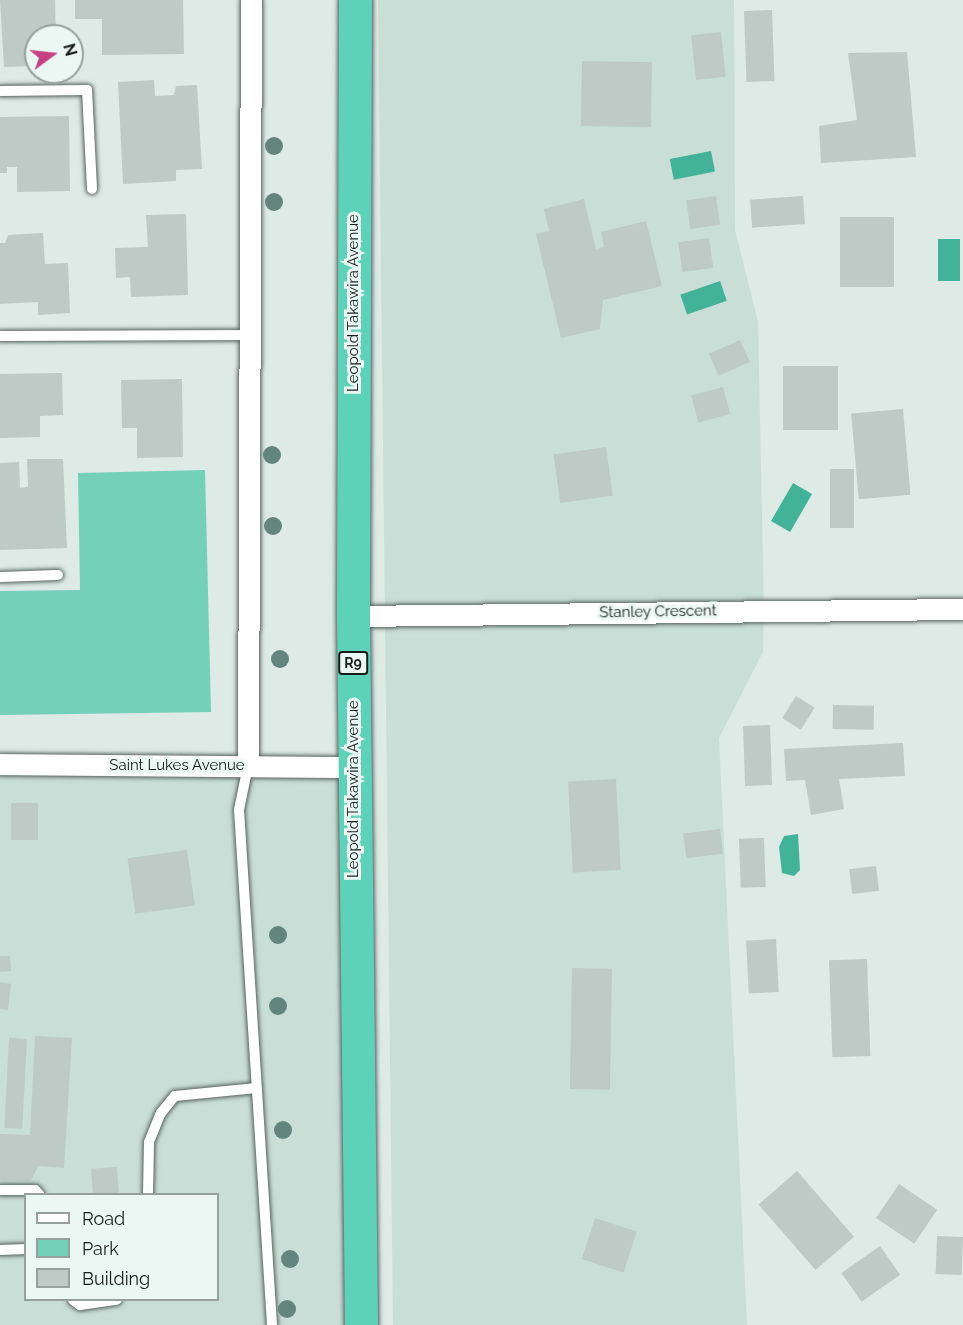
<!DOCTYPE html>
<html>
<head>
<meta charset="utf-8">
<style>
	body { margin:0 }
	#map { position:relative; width:963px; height:1325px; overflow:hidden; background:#ddeae6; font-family:Raleway,sans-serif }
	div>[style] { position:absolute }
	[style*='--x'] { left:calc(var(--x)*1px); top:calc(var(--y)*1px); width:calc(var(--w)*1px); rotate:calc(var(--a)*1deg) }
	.built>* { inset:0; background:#c9ded7 }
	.green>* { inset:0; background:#74d0b7 }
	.water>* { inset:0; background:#42b398; transform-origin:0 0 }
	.building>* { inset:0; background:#bdcac6; transform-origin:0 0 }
	.roads { filter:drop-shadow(0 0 2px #596460) drop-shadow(0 0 2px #596460) }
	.service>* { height:10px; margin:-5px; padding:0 5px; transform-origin:5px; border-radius:5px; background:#fff }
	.minor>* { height:21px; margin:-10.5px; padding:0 10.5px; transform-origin:10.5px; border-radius:10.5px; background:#fff }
	.trunk>* { height:33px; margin:-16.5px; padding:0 16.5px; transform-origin:16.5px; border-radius:16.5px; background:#5ed2b8 }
	.trees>* { width:18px; height:18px; margin:-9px; border-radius:50%; background:#63857e }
	span { translate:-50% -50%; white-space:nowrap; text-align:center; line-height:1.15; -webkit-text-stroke:6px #eaf7f3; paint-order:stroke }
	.shield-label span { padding:2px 4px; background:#eaf7f3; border:2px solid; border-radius:4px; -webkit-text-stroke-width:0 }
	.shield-label { font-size:14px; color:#181d1c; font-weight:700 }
	.street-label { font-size:15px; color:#181d1c }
	.legend { position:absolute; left:24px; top:1193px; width:195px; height:108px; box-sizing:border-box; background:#eaf7f3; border:2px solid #96a09d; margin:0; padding:8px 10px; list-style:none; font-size:18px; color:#181d1c }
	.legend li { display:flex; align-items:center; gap:12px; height:30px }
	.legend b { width:30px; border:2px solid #96a09d }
	.north { position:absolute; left:24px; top:24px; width:60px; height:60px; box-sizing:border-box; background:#eaf7f3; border:2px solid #96a09d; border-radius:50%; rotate:75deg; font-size:16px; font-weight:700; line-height:24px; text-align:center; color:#181d1c }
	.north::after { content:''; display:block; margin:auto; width:21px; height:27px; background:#c74182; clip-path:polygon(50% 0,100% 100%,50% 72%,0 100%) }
</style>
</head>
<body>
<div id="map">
	<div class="built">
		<div style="clip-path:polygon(378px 0,734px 0,735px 230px,758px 322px,764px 613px,763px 652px,719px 738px,747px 1325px,393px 1325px)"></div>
		<div style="clip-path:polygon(evenodd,0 774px,344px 778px,344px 1325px,0 1325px,0 774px,26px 1194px,218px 1194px,218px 1300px,26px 1300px,26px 1194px)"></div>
	</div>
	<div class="green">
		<div style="clip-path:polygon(205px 470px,211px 712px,0 715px,0 591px,80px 590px,78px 473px)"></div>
	</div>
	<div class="water">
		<div style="left:711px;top:151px;width:21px;height:42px;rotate:79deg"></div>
		<div style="left:938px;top:239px;width:22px;height:42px"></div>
		<div style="left:720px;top:281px;width:21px;height:42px;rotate:71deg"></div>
		<div style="left:793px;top:483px;width:22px;height:44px;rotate:30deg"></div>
		<div style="clip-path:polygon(798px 834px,800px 870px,794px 876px,782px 873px,779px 847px,784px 836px)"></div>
	</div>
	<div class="building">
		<div style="clip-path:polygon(0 0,55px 0,56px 36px,36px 36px,36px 66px,4px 67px)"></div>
		<div style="clip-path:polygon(75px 0,183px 0,184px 54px,102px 55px,102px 19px,75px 19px)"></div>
		<div style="left:772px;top:10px;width:71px;height:28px;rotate:88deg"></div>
		<div style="left:721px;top:32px;width:45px;height:30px;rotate:84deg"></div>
		<div style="clip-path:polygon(907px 52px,916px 157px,821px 163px,819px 126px,857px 120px,848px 53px)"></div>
		<div style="left:582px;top:61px;width:70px;height:65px;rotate:1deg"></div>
		<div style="clip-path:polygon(154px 80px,155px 96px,174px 95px,176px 86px,197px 85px,202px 169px,176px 170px,176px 181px,123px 184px,118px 82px)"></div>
		<div style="clip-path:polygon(69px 116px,70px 191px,17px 192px,17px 167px,7px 167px,7px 173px,0 173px,0 117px)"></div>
		<div style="left:716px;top:196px;width:29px;height:30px;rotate:82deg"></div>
		<div style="left:803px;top:196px;width:28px;height:53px;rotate:86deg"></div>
		<div style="clip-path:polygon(584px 199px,596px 249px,604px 247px,601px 232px,646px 221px,662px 286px,603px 300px,600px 329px,561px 338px,536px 234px,549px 231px,544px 209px)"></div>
		<div style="clip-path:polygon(186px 214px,188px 295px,131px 297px,130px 277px,116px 278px,115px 248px,148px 247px,146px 215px)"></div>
		<div style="left:840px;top:217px;width:54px;height:70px"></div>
		<div style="clip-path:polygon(43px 233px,45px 264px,68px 263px,70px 313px,38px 315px,38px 302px,0 304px,0 243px,5px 243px,8px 235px)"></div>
		<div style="left:709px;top:238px;width:30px;height:31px;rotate:82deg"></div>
		<div style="left:740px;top:340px;width:24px;height:34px;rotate:66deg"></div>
		<div style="left:783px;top:366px;width:55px;height:64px"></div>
		<div style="clip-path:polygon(62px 373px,63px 415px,40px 416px,40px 437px,0 438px,0 374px)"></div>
		<div style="clip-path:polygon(182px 379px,183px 457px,137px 458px,137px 428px,122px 428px,121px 380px)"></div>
		<div style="left:723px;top:387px;width:28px;height:33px;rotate:75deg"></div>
		<div style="left:903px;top:409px;width:86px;height:52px;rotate:85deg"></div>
		<div style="left:606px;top:447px;width:49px;height:53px;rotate:82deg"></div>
		<div style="clip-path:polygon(27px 459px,63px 459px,67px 548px,0 550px,0 463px,19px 462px,20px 488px,28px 487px)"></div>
		<div style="left:830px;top:469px;width:24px;height:59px"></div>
		<div style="left:796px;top:696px;width:22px;height:26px;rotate:32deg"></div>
		<div style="left:833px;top:705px;width:41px;height:24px;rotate:1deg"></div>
		<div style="left:770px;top:725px;width:60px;height:27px;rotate:88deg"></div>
		<div style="clip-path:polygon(903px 743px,905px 776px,839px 779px,844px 809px,811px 815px,805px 780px,786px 781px,784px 749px)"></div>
		<div style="left:616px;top:779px;width:91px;height:48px;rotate:87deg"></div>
		<div style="left:11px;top:803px;width:27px;height:37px"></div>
		<div style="left:720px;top:829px;width:25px;height:37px;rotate:83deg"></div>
		<div style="left:764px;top:838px;width:49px;height:25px;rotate:88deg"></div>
		<div style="left:187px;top:850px;width:56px;height:60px;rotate:82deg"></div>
		<div style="left:876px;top:866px;width:25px;height:27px;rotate:83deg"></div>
		<div style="left:776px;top:939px;width:53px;height:30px;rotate:87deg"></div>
		<div style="clip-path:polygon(0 956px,10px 956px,11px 971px,0 972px)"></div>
		<div style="left:867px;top:959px;width:97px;height:38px;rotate:88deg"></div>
		<div style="left:572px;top:968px;width:40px;height:121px;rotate:1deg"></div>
		<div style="clip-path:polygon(0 982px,11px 984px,8px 1010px,0 1009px)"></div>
		<div style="clip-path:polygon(35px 1036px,72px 1038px,64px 1168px,38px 1166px,31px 1181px,0 1180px,0 1134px,30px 1135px)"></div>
		<div style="left:9px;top:1038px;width:18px;height:90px;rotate:3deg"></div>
		<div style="left:117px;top:1167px;width:27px;height:26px;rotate:86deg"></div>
		<div style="left:797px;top:1171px;width:87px;height:51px;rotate:49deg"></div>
		<div style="left:899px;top:1184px;width:46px;height:41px;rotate:34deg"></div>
		<div style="left:595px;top:1218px;width:44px;height:43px;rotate:18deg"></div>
		<div style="left:937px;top:1236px;width:26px;height:38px;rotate:2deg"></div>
		<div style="left:880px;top:1246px;width:35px;height:47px;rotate:55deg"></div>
	</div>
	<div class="roads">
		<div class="service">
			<div style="--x:0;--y:91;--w:87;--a:-0.7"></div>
			<div style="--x:87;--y:90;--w:99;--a:87.1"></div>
			<div style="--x:0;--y:336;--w:250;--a:-0.2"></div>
			<div style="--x:0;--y:577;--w:58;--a:-2"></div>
			<div style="--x:248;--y:766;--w:45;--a:101.6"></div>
			<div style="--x:239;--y:810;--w:516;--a:86.33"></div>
			<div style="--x:0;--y:1190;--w:35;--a:0"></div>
			<div style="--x:35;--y:1190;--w:6;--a:45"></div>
			<div style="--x:148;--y:1194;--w:52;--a:-88.9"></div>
			<div style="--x:149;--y:1142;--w:31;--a:-68"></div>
			<div style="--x:161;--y:1113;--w:22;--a:-51"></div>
			<div style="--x:175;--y:1096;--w:82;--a:-5.6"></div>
			<div style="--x:0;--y:1250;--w:26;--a:-2"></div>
			<div style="--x:73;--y:1300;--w:9;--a:36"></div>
			<div style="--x:80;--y:1305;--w:37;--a:-8"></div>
		</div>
		<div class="minor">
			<div style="--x:353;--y:616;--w:610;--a:-0.66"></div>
			<div style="--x:0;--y:764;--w:354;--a:0.5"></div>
			<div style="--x:248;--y:766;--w:766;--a:-89.78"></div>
		</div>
		<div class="trunk">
			<div style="--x:355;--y:0;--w:616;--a:90.19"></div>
			<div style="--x:353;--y:616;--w:709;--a:89.35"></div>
		</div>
	</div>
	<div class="trees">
		<div style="left:274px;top:146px"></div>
		<div style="left:274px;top:202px"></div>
		<div style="left:272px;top:455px"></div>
		<div style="left:273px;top:526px"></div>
		<div style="left:280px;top:659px"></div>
		<div style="left:278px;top:935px"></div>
		<div style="left:278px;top:1006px"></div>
		<div style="left:283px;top:1130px"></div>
		<div style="left:290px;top:1259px"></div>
		<div style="left:287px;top:1309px"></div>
	</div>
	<div class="shield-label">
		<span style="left:353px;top:663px">R9</span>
	</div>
	<div class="street-label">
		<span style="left:354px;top:303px;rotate:-90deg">Leopold Takawira Avenue</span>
		<span style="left:658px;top:612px;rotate:-1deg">Stanley Crescent</span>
		<span style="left:177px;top:766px">Saint Lukes Avenue</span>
		<span style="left:354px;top:789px;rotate:-90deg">Leopold Takawira Avenue</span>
	</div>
	<ul class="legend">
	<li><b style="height:8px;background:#fff"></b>Road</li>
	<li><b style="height:16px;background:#74d0b7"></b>Park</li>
	<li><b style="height:16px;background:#bdcac6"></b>Building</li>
	</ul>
	<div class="north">N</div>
</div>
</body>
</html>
